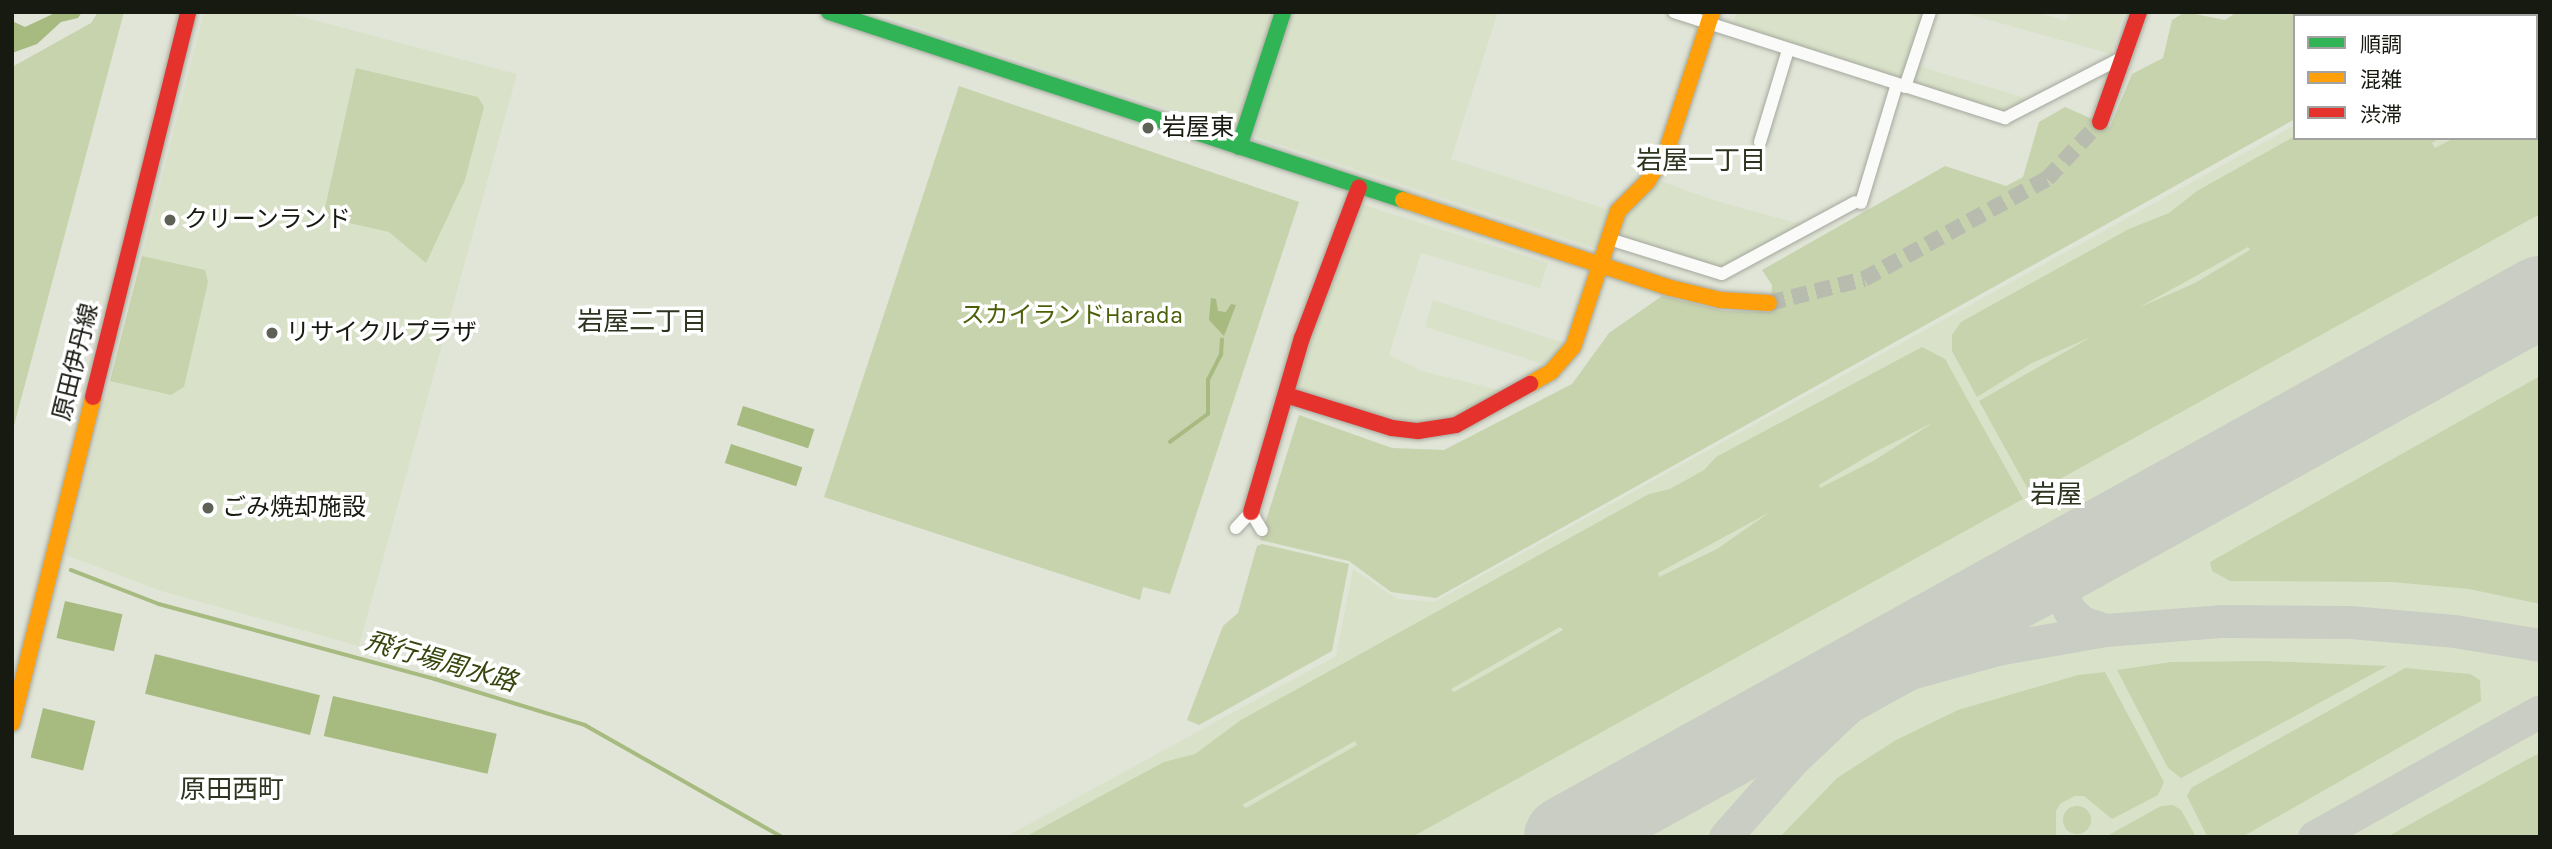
<!DOCTYPE html>
<html>
<head>
<meta charset="utf-8">
<style>
	body { margin:0 }
	#map { position:relative; width:2552px; height:849px; overflow:hidden; background:#e0e5d7; font-family:Karla,"Noto Sans JP",sans-serif }
	div>[style] { position:absolute }
	[style*='--x'] { left:calc(var(--x)*1px); top:calc(var(--y)*1px); width:calc(var(--w)*1px); rotate:calc(var(--a)*1deg) }
	.built>* { inset:0; background:#d9e2c9 }
	.green>* { inset:0; background:#c6d3ad }
	.round { border-radius:50% }
	.water>* { inset:0; background:#a7ba80; transform-origin:0 0 }
	.stream>* { height:3.5px; margin:-1.75px; padding:0 1.75px; transform-origin:1.75px; border-radius:1.75px; background:#a7ba80 }
	.river>* { height:23px; margin:-11.5px; padding:0 11.5px; transform-origin:11.5px; border-radius:11.5px; background:#a7ba80 }
	.taxiway>* { height:33px; margin:-16.5px; padding:0 16.5px; transform-origin:16.5px; border-radius:16.5px; background:#cacdc4 }
	.runway>* { height:82px; margin:-41px; padding:0 41px; transform-origin:41px; border-radius:41px; background:#cacdc4 }
	.secondary-tunnel>* { height:16px; margin-top:-8px; transform-origin:0; background:repeating-linear-gradient(90deg,#b8bcaf 0 16px,transparent 0 24px) }
	.roads { filter:drop-shadow(0 0 2px #a4a79d) drop-shadow(0 0 2px #a4a79d) }
	.street>* { height:12px; margin:-6px; padding:0 6px; transform-origin:6px; border-radius:6px; background:#fafbf9 }
	.fast>* { height:16px; margin:-8px; padding:0 8px; transform-origin:8px; border-radius:8px; background:#30b455 }
	.slow>* { height:16px; margin:-8px; padding:0 8px; transform-origin:8px; border-radius:8px; background:#ff9f0a }
	.jam>* { height:16px; margin:-8px; padding:0 8px; transform-origin:8px; border-radius:8px; background:#e5322d }
	.dots>* { width:19px; height:19px; translate:-50% -50%; box-sizing:border-box; border:4px solid #fff; border-radius:50% }
	span { translate:-50% -50%; white-space:nowrap; text-align:center; line-height:1.15; -webkit-text-stroke:7px #fff; paint-order:stroke }
	.poi-label { font-size:24px; color:#171a11 }
	.left { translate:0 -50%; text-align:left }
	.park-label { font-size:24px; color:#4a5f07 }
	.street-label { font-size:24px; color:#171a11 }
	.neighbourhood-label { font-size:26px; color:#2d341f }
	.water-label { font-size:26px; color:#36450c; font-style:italic }
	.frame { position:absolute; inset:0; border:14px solid #171a11; pointer-events:none }
	.legend { position:absolute; left:2293px; top:14px; width:245px; height:126px; box-sizing:border-box; background:#fff; border:2px solid #a2a3a0; margin:0; padding:9px 12px; list-style:none; font-size:21px; color:#171a11 }
	.legend li { display:flex; align-items:center; gap:14px; height:35px }
	.legend b { width:35px; border:2px solid #a2a3a0 }
</style>
</head>
<body>
<div id="map">
	<div class="built">
		<div style="clip-path:polygon(204px 12px,284px 12px,517px 74px,359px 646px,161px 591px,66px 555px)"></div>
		<div style="clip-path:polygon(873px 12px,1276px 12px,1236px 131px)"></div>
		<div style="clip-path:polygon(1292px 12px,1498px 12px,1451px 159px,1613px 211px,1601px 250px,1254px 136px)"></div>
		<div style="clip-path:polygon(1736px 12px,1926px 12px,1904px 77px,1893px 81px,1731px 30px)"></div>
		<div style="clip-path:polygon(1961px 12px,2036px 12px,2066px 21px,2069px 12px,2124px 12px,2111px 54px)"></div>
		<div style="clip-path:polygon(2498px 12px,2540px 12px,2540px 837px,1005px 837px,1336px 656px,1353px 569px,1397px 599px,1434px 602px,2295px 125px,2295px 138px,2536px 138px,2536px 16px,2492px 16px)"></div>
		<div style="clip-path:polygon(1918px 66px,2029px 99px,2003px 115px,1917px 88px,1914px 81px)"></div>
		<div style="clip-path:polygon(1658px 180px,1713px 200px,1804px 225px,1722px 271px,1621px 238px,1625px 213px)"></div>
		<div style="clip-path:polygon(1361px 204px,1548px 263px,1540px 288px,1421px 253px,1389px 355px,1422px 371px,1503px 391px,1461px 415px,1416px 425px,1298px 393px,1293px 384px)"></div>
		<div style="clip-path:polygon(1433px 300px,1567px 344px,1550px 366px,1425px 327px)"></div>
	</div>
	<div class="green">
		<div style="clip-path:polygon(98px 12px,124px 12px,12px 433px,12px 67px,91px 23px)"></div>
		<div style="clip-path:polygon(2185px 12px,2225px 20px,2237px 12px,2486px 12px,2295px 16px,2295px 119px,1436px 598px,1391px 592px,1349px 561px,1260px 540px,1299px 415px,1392px 448px,1444px 450px,1572px 384px,1609px 333px,1662px 296px,1724px 311px,1771px 312px,1772px 285px,1762px 270px,1945px 166px,2006px 186px,2023px 177px,2039px 122px,2065px 107px,2110px 127px,2132px 74px,2163px 58px,2172px 20px)"></div>
		<div style="clip-path:polygon(356px 68px,478px 97px,484px 107px,465px 180px,426px 263px,389px 232px,323px 217px)"></div>
		<div style="clip-path:polygon(959px 86px,1299px 202px,1170px 594px,1143px 587px,1140px 600px,824px 497px)"></div>
		<div style="clip-path:polygon(evenodd,2540px 89px,2540px 214px,2031px 495px,1979px 401px,2091px 337px,2032px 363px,1977px 397px,1952px 351px,1952px 335px,1961px 322px,2129px 229px,2169px 213px,2197px 191px,2295px 136px,2440px 138px,2432px 143px,2435px 148px,2454px 138px,2536px 138px,2540px 89px,2248px 247px,2250px 250px,2195px 283px,2138px 308px,2248px 247px)"></div>
		<div style="clip-path:polygon(142px 256px,205px 270px,208px 282px,184px 387px,171px 395px,110px 381px)"></div>
		<div style="clip-path:polygon(evenodd,1922px 347px,1945px 359px,2023px 499px,1412px 837px,1025px 837px,1164px 762px,1195px 754px,1241px 720px,1649px 494px,1670px 489px,1704px 470px,1716px 457px,1922px 347px,1934px 422px,1875px 460px,1820px 488px,1819px 485px,1873px 453px,1934px 422px,1922px 347px,1770px 512px,1717px 549px,1659px 577px,1658px 573px,1770px 512px,1922px 347px,1560px 627px,1563px 630px,1510px 661px,1454px 692px,1451px 689px,1560px 627px,1922px 347px,1355px 741px,1357px 745px,1302px 776px,1246px 808px,1242px 805px,1355px 741px)"></div>
		<div style="clip-path:polygon(2540px 376px,2540px 604px,2469px 589px,2392px 582px,2230px 581px,2212px 571px,2210px 562px)"></div>
		<div style="clip-path:polygon(1262px 544px,1349px 564px,1332px 651px,1199px 725px,1187px 720px,1223px 626px,1238px 613px,1257px 546px)"></div>
		<div style="clip-path:polygon(2265px 661px,2387px 666px,2181px 778px,2168px 768px,2117px 670px,2171px 662px)"></div>
		<div style="clip-path:polygon(2405px 668px,2470px 674px,2480px 680px,2481px 701px,2242px 837px,2207px 836px,2187px 796px,2191px 788px)"></div>
		<div style="clip-path:polygon(2105px 672px,2164px 782px,2158px 795px,2112px 819px,2084px 796px,2075px 796px,2061px 803px,2056px 811px,2056px 837px,1780px 837px,1837px 778px,1896px 740px,1958px 710px,2078px 675px)"></div>
		<div style="clip-path:polygon(2540px 753px,2540px 837px,2387px 837px,2528px 759px)"></div>
		<div style="clip-path:polygon(2173px 805px,2181px 810px,2196px 837px,2105px 837px,2161px 806px)"></div>
		<div class="round" style="left:2063px;top:806px;width:28px;height:28px"></div>
	</div>
	<div class="water">
		<div style="clip-path:polygon(57px 12px,82px 12px,78px 18px,61px 22px,37px 44px,12px 53px,12px 21px,25px 27px)"></div>
		<div style="clip-path:polygon(1211px 298px,1216px 299px,1218px 311px,1226px 312px,1231px 304px,1236px 305px,1224px 336px,1209px 320px)"></div>
		<div style="left:743px;top:406px;width:75px;height:20px;rotate:18deg"></div>
		<div style="left:731px;top:444px;width:75px;height:20px;rotate:18deg"></div>
		<div style="left:65px;top:601px;width:59px;height:38px;rotate:13deg"></div>
		<div style="left:155px;top:654px;width:170px;height:41px;rotate:14deg"></div>
		<div style="left:333px;top:696px;width:168px;height:41px;rotate:13deg"></div>
		<div style="left:43px;top:708px;width:54px;height:51px;rotate:14deg"></div>
	</div>
	<div class="stream">
		<div style="--x:1170;--y:442;--w:47;--a:-36.4"></div>
		<div style="--x:1208;--y:414;--w:34;--a:-90"></div>
		<div style="--x:1208;--y:380;--w:29;--a:-63"></div>
		<div style="--x:1221;--y:354;--w:14;--a:-86"></div>
		<div style="--x:71;--y:570;--w:94;--a:21.1"></div>
		<div style="--x:159;--y:604;--w:286;--a:15.2"></div>
		<div style="--x:435;--y:679;--w:157;--a:17"></div>
		<div style="--x:585;--y:725;--w:227;--a:29.6"></div>
	</div>
	<div class="river">
		<div style="--x:2363;--y:12;--w:15;--a:16"></div>
		<div style="--x:2471;--y:16;--w:8;--a:-30"></div>
	</div>
	<div class="taxiway">
		<div style="--x:2493;--y:323;--w:52;--a:-25.1"></div>
		<div style="--x:2059;--y:563;--w:25;--a:92"></div>
		<div style="--x:2058;--y:588;--w:25;--a:63"></div>
		<div style="--x:2069;--y:610;--w:18;--a:43"></div>
		<div style="--x:2082;--y:622;--w:24;--a:19"></div>
		<div style="--x:1724;--y:749;--w:182;--a:-22.9"></div>
		<div style="--x:1892;--y:678;--w:109;--a:-15.4"></div>
		<div style="--x:1997;--y:649;--w:110;--a:-10"></div>
		<div style="--x:2105;--y:630;--w:116;--a:-4.4"></div>
		<div style="--x:2221;--y:621;--w:129;--a:0.4"></div>
		<div style="--x:2350;--y:622;--w:104;--a:4.9"></div>
		<div style="--x:2454;--y:631;--w:87;--a:9.2"></div>
		<div style="--x:1725;--y:837;--w:103;--a:-48.6"></div>
		<div style="--x:1793;--y:760;--w:80;--a:-43.5"></div>
		<div style="--x:1851;--y:705;--w:80;--a:-38.9"></div>
		<div style="--x:1913;--y:655;--w:120;--a:-33.4"></div>
		<div style="--x:2314;--y:837;--w:259;--a:-29.1"></div>
	</div>
	<div class="runway">
		<div style="--x:1565;--y:837;--w:1115;--a:-28.98"></div>
	</div>
	<div class="secondary-tunnel">
		<div style="--x:1769;--y:303;--w:98;--a:-14.2"></div>
		<div style="--x:1864;--y:279;--w:209;--a:-28.7"></div>
		<div style="--x:2047;--y:179;--w:78;--a:-47.1"></div>
	</div>
	<div class="roads">
		<div class="street">
			<div style="--x:1674;--y:12;--w:348;--a:17.8"></div>
			<div style="--x:2005;--y:118;--w:135;--a:-27.3"></div>
			<div style="--x:1905;--y:87;--w:79;--a:-71.6"></div>
			<div style="--x:1760;--y:142;--w:96;--a:-73.1"></div>
			<div style="--x:1861;--y:203;--w:124;--a:-73.2"></div>
			<div style="--x:1609;--y:239;--w:118;--a:17.2"></div>
			<div style="--x:1722;--y:274;--w:151;--a:-28.4"></div>
			<div style="--x:1236;--y:528;--w:22;--a:-47"></div>
			<div style="--x:1251;--y:512;--w:21;--a:59"></div>
		</div>
		<div class="fast">
			<div style="--x:829;--y:12;--w:604;--a:18.13"></div>
			<div style="--x:1239;--y:147;--w:142;--a:-71.9"></div>
		</div>
		<div class="slow">
			<div style="--x:1403;--y:200;--w:282;--a:18.2"></div>
			<div style="--x:1671;--y:288;--w:51;--a:13.5"></div>
			<div style="--x:1721;--y:300;--w:48;--a:3.6"></div>
			<div style="--x:1530;--y:384;--w:24;--a:-30"></div>
			<div style="--x:1551;--y:372;--w:33;--a:-49"></div>
			<div style="--x:1573;--y:347;--w:143;--a:-71.7"></div>
			<div style="--x:1618;--y:211;--w:41;--a:-45"></div>
			<div style="--x:1647;--y:182;--w:35;--a:-57"></div>
			<div style="--x:1666;--y:153;--w:148;--a:-71.9"></div>
			<div style="--x:12;--y:723;--w:336;--a:-76"></div>
		</div>
		<div class="jam">
			<div style="--x:2100;--y:122;--w:117;--a:-70.5"></div>
			<div style="--x:1286;--y:395;--w:111;--a:17.3"></div>
			<div style="--x:1392;--y:428;--w:26;--a:7"></div>
			<div style="--x:1418;--y:431;--w:38;--a:-9"></div>
			<div style="--x:1456;--y:425;--w:85;--a:-29"></div>
			<div style="--x:93;--y:397;--w:397;--a:-76.1"></div>
			<div style="--x:1251;--y:512;--w:181;--a:-73.7"></div>
			<div style="--x:1302;--y:338;--w:161;--a:-69.3"></div>
		</div>
	</div>
	<div class="dots">
		<div style="left:1148px;top:128px;background:#5d6156"></div>
		<div style="left:170px;top:220px;background:#5d6156"></div>
		<div style="left:272px;top:333px;background:#5d6156"></div>
		<div style="left:208px;top:508px;background:#5d6156"></div>
	</div>
	<div class="poi-label">
		<span class="left" style="left:1162px;top:128px">岩屋東</span>
		<span class="left" style="left:184px;top:220px">クリーンランド</span>
		<span class="left" style="left:286px;top:333px">リサイクルプラザ</span>
		<span class="left" style="left:222px;top:508px">ごみ焼却施設</span>
	</div>
	<div class="park-label">
		<span style="left:1072px;top:316px">スカイランドHarada</span>
	</div>
	<div class="street-label">
		<span style="left:76px;top:362px;rotate:-76deg">原田伊丹線</span>
	</div>
	<div class="neighbourhood-label">
		<span style="left:1701px;top:161px">岩屋一丁目</span>
		<span style="left:642px;top:322px">岩屋二丁目</span>
		<span style="left:2056px;top:495px">岩屋</span>
		<span style="left:232px;top:790px">原田西町</span>
	</div>
	<div class="water-label">
		<span style="left:441px;top:662px;rotate:16deg">飛行場周水路</span>
	</div>
	<div class="frame"></div>
	<ul class="legend">
	<li><b style="height:9px;background:#30b455"></b>順調</li>
	<li><b style="height:9px;background:#ff9f0a"></b>混雑</li>
	<li><b style="height:9px;background:#e5322d"></b>渋滞</li>
	</ul>
</div>
</body>
</html>
